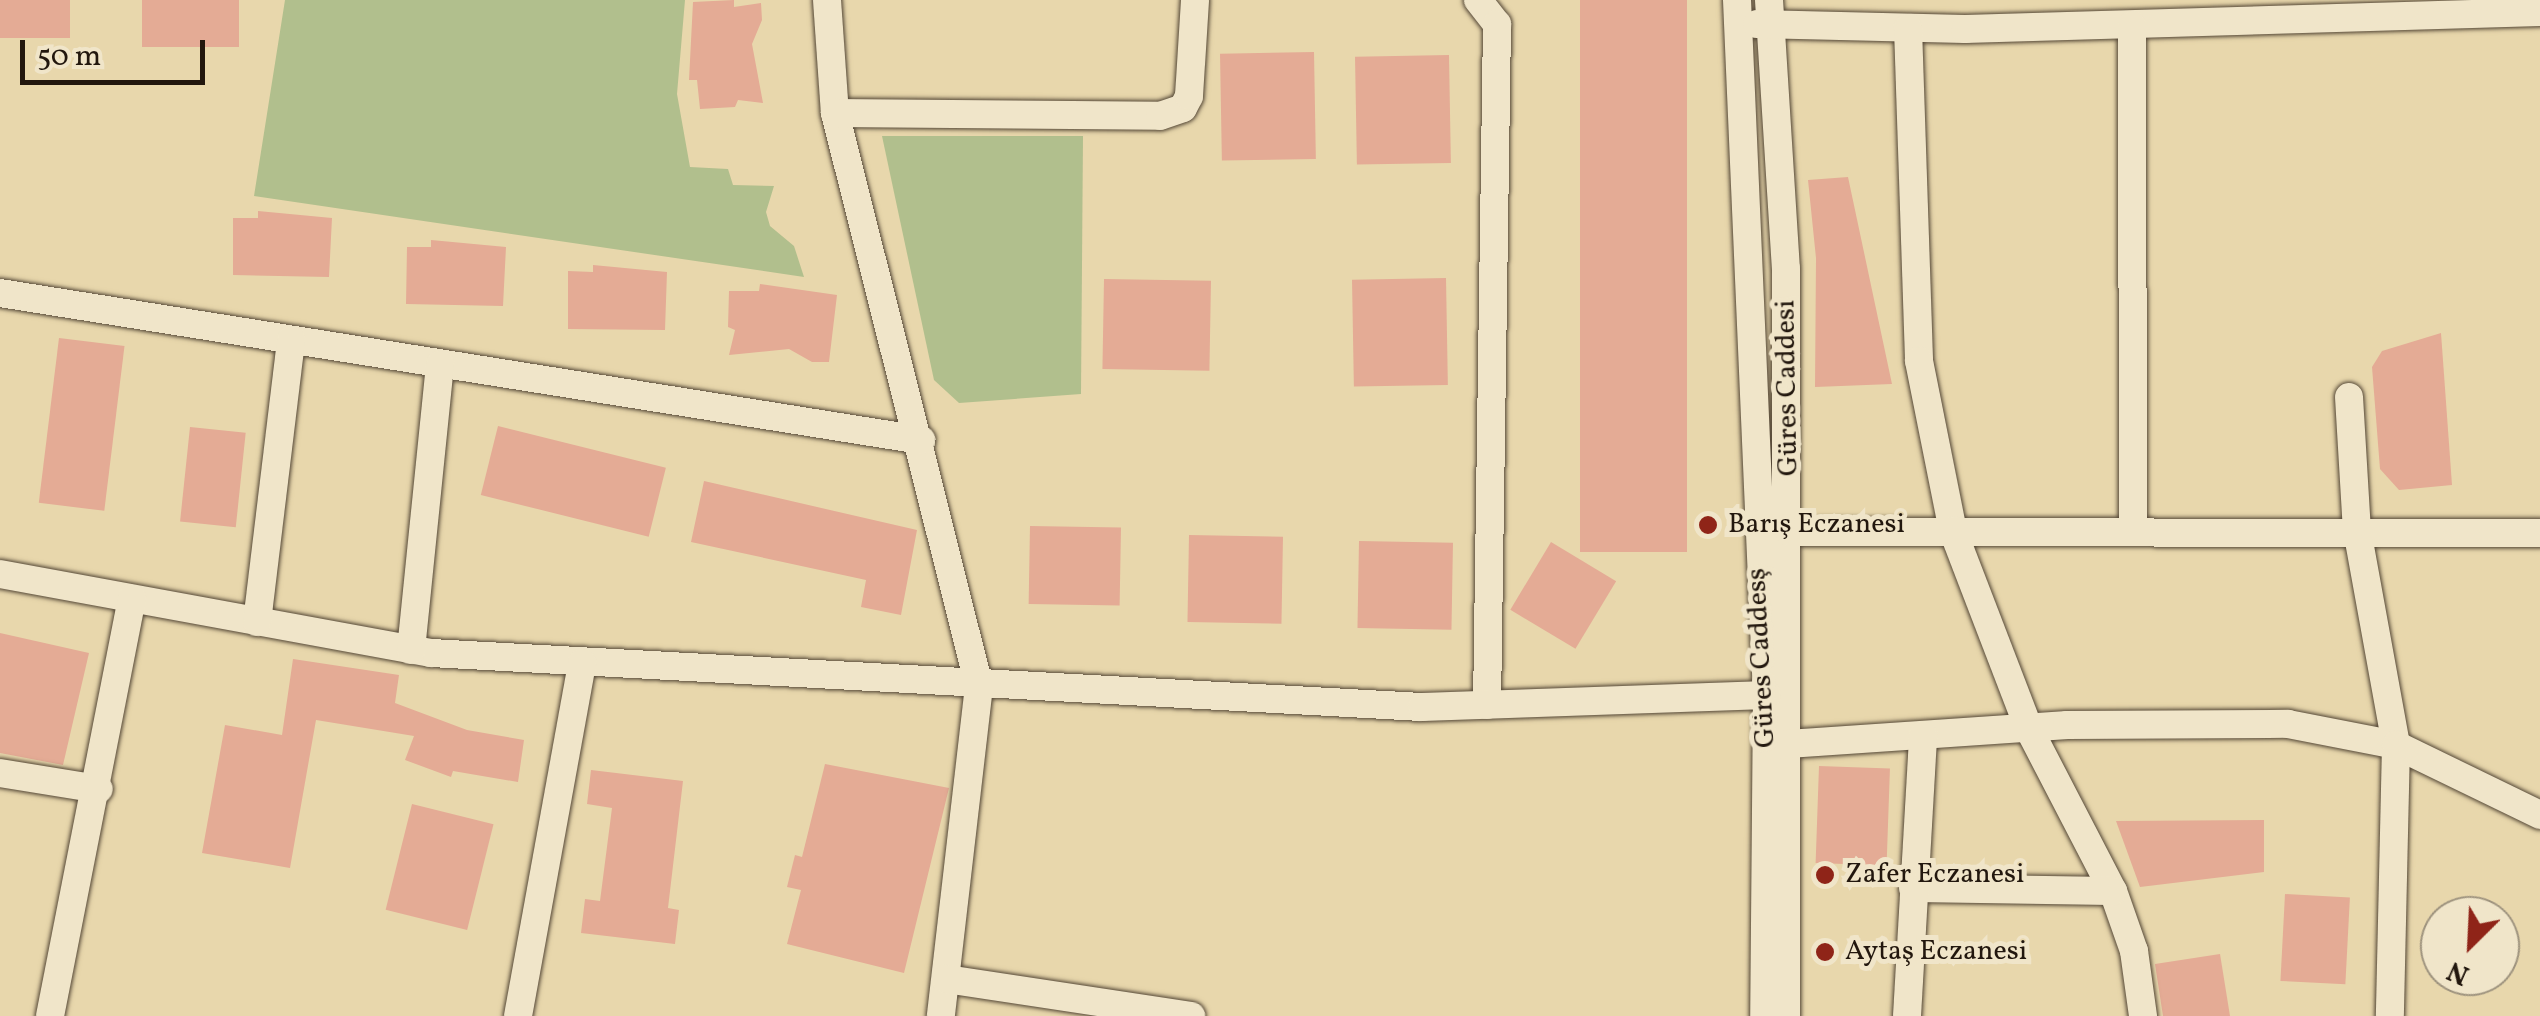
<!DOCTYPE html>
<html>
<head>
<meta charset="utf-8">
<style>
	body { margin:0 }
	#map { position:relative; width:2540px; height:1016px; overflow:hidden; background:#e8d7ac; font-family:Vollkorn,serif }
	div>[style] { position:absolute }
	[style*='--x'] { left:calc(var(--x)*1px); top:calc(var(--y)*1px); width:calc(var(--w)*1px); rotate:calc(var(--a)*1deg) }
	.green>* { inset:0; background:#b1bf8d }
	.building>* { inset:0; background:#e4ab95; transform-origin:0 0 }
	.roads { filter:drop-shadow(0 0 2px #544736) drop-shadow(0 0 2px #544736) }
	.minor>* { height:28px; margin:-14px; padding:0 14px; transform-origin:14px; border-radius:14px; background:#f0e5c9 }
	.dots>* { width:28px; height:28px; translate:-50% -50%; box-sizing:border-box; border:5px solid #f0e5c9; border-radius:50% }
	span { translate:-50% -50%; white-space:nowrap; text-align:center; line-height:1.15; -webkit-text-stroke:10px #f0e5c9; paint-order:stroke }
	.street-label { font-size:28px; color:#22170e }
	.poi-label { font-size:28px; color:#22170e }
	.left { translate:0 -50%; text-align:left }
	.north { position:absolute; left:2420px; top:896px; width:100px; height:100px; box-sizing:border-box; background:#f0e5c9; border:2px solid #9e937e; border-radius:50%; rotate:204deg; font-size:28px; font-weight:700; line-height:40px; text-align:center; color:#22170e }
	.north::after { content:''; display:block; margin:auto; width:35px; height:45px; background:#8f2418; clip-path:polygon(50% 0,100% 100%,50% 72%,0 100%) }
	.scale { position:absolute; left:20px; top:40px; width:185px; height:45px; box-sizing:border-box; border:5px solid #22170e; border-top:0; padding-left:12px; font-size:30px; line-height:35px; white-space:nowrap; color:#22170e; -webkit-text-stroke:8px #f0e5c9; paint-order:stroke }
</style>
</head>
<body>
<div id="map">
	<div class="green">
		<div style="clip-path:polygon(285px 0,685px 0,677px 94px,690px 167px,728px 169px,733px 185px,774px 186px,766px 212px,770px 226px,794px 246px,804px 277px,254px 196px)"></div>
		<div style="clip-path:polygon(882px 136px,1083px 136px,1081px 394px,959px 403px,934px 380px)"></div>
	</div>
	<div class="building">
		<div style="left:0;top:0;width:70px;height:38px"></div>
		<div style="left:142px;top:0;width:97px;height:47px"></div>
		<div style="clip-path:polygon(734px 0,734px 7px,761px 3px,762px 20px,752px 44px,763px 103px,738px 100px,735px 107px,700px 109px,697px 80px,689px 80px,693px 2px)"></div>
		<div style="left:1580px;top:0;width:107px;height:552px"></div>
		<div style="left:1314px;top:52px;width:107px;height:94px;rotate:89deg"></div>
		<div style="left:1449px;top:55px;width:108px;height:94px;rotate:89deg"></div>
		<div style="clip-path:polygon(1848px 177px,1892px 384px,1815px 387px,1816px 258px,1808px 180px)"></div>
		<div style="clip-path:polygon(258px 211px,332px 218px,329px 277px,233px 275px,233px 218px,258px 218px)"></div>
		<div style="clip-path:polygon(431px 240px,506px 247px,503px 306px,406px 304px,407px 247px,431px 247px)"></div>
		<div style="clip-path:polygon(593px 265px,667px 272px,665px 330px,568px 329px,568px 271px,593px 272px)"></div>
		<div style="left:1446px;top:278px;width:107px;height:94px;rotate:89deg"></div>
		<div style="left:1104px;top:279px;width:107px;height:90px;rotate:1deg"></div>
		<div style="clip-path:polygon(760px 284px,837px 295px,829px 362px,812px 362px,789px 349px,729px 355px,735px 330px,728px 327px,729px 291px,759px 291px)"></div>
		<div style="clip-path:polygon(2441px 333px,2452px 485px,2399px 490px,2380px 469px,2372px 367px,2382px 351px)"></div>
		<div style="left:59px;top:338px;width:66px;height:166px;rotate:7deg"></div>
		<div style="left:498px;top:426px;width:173px;height:71px;rotate:14deg"></div>
		<div style="left:190px;top:427px;width:56px;height:95px;rotate:6deg"></div>
		<div style="clip-path:polygon(704px 481px,917px 530px,901px 615px,861px 607px,866px 580px,691px 542px)"></div>
		<div style="left:1030px;top:526px;width:91px;height:78px;rotate:1deg"></div>
		<div style="left:1189px;top:535px;width:94px;height:87px;rotate:1deg"></div>
		<div style="left:1359px;top:541px;width:94px;height:87px;rotate:1deg"></div>
		<div style="left:1551px;top:542px;width:76px;height:79px;rotate:31deg"></div>
		<div style="clip-path:polygon(0 633px,89px 653px,63px 765px,0 753px)"></div>
		<div style="clip-path:polygon(293px 659px,399px 675px,395px 703px,467px 730px,524px 740px,518px 782px,453px 771px,451px 777px,405px 760px,414px 736px,316px 720px,290px 868px,202px 853px,225px 725px,282px 735px)"></div>
		<div style="clip-path:polygon(825px 764px,949px 788px,904px 973px,787px 944px,801px 890px,787px 887px,795px 855px,802px 857px)"></div>
		<div style="left:1819px;top:766px;width:71px;height:97px;rotate:2deg"></div>
		<div style="clip-path:polygon(591px 770px,683px 781px,668px 908px,679px 910px,675px 944px,581px 933px,585px 899px,600px 901px,612px 808px,587px 804px)"></div>
		<div style="left:412px;top:804px;width:84px;height:109px;rotate:14deg"></div>
		<div style="clip-path:polygon(2264px 820px,2264px 872px,2140px 887px,2116px 821px)"></div>
		<div style="left:2285px;top:894px;width:65px;height:87px;rotate:3deg"></div>
		<div style="clip-path:polygon(2220px 954px,2230px 1016px,2163px 1016px,2155px 964px)"></div>
	</div>
	<div class="roads">
		<div class="minor">
			<div style="--x:827;--y:0;--w:113;--a:86"></div>
			<div style="--x:835;--y:113;--w:591;--a:75.89"></div>
			<div style="--x:979;--y:686;--w:332;--a:96.6"></div>
			<div style="--x:1478;--y:0;--w:31;--a:52"></div>
			<div style="--x:1497;--y:24;--w:681;--a:90.84"></div>
			<div style="--x:1737;--y:0;--w:696;--a:87.53"></div>
			<div style="--x:1767;--y:695;--w:321;--a:90.5"></div>
			<div style="--x:1769;--y:0;--w:270;--a:86.4"></div>
			<div style="--x:1786;--y:269;--w:747;--a:90"></div>
			<div style="--x:1757;--y:24;--w:208;--a:1.4"></div>
			<div style="--x:1965;--y:29;--w:575;--a:-1.69"></div>
			<div style="--x:2132;--y:25;--w:505;--a:89.89"></div>
			<div style="--x:1908;--y:28;--w:333;--a:88.1"></div>
			<div style="--x:1919;--y:361;--w:173;--a:78.7"></div>
			<div style="--x:1953;--y:531;--w:212;--a:69"></div>
			<div style="--x:2029;--y:729;--w:182;--a:62.6"></div>
			<div style="--x:2113;--y:891;--w:64;--a:70.7"></div>
			<div style="--x:2134;--y:951;--w:66;--a:82.1"></div>
			<div style="--x:835;--y:113;--w:325;--a:0.5"></div>
			<div style="--x:1160;--y:116;--w:24;--a:-19"></div>
			<div style="--x:1183;--y:108;--w:13;--a:-63"></div>
			<div style="--x:1189;--y:96;--w:96;--a:-86.4"></div>
			<div style="--x:0;--y:293;--w:933;--a:9.07"></div>
			<div style="--x:2349;--y:397;--w:133;--a:86.6"></div>
			<div style="--x:2357;--y:530;--w:219;--a:79.7"></div>
			<div style="--x:2396;--y:745;--w:271;--a:91.3"></div>
			<div style="--x:1790;--y:532;--w:750;--a:0.08"></div>
			<div style="--x:0;--y:574;--w:438;--a:10.4"></div>
			<div style="--x:431;--y:653;--w:992;--a:3.12"></div>
			<div style="--x:1422;--y:707;--w:345;--a:-2"></div>
			<div style="--x:257;--y:622;--w:284;--a:-83.1"></div>
			<div style="--x:411;--y:650;--w:287;--a:-84.2"></div>
			<div style="--x:1773;--y:745;--w:295;--a:-3.9"></div>
			<div style="--x:2067;--y:725;--w:221;--a:-0.3"></div>
			<div style="--x:2288;--y:724;--w:110;--a:11"></div>
			<div style="--x:2396;--y:745;--w:160;--a:25.9"></div>
			<div style="--x:0;--y:773;--w:100;--a:9.2"></div>
			<div style="--x:1913;--y:888;--w:200;--a:0.9"></div>
			<div style="--x:946;--y:979;--w:248;--a:8.6"></div>
			<div style="--x:50;--y:1016;--w:425;--a:-78.9"></div>
			<div style="--x:518;--y:1016;--w:359;--a:-79.7"></div>
			<div style="--x:1907;--y:1016;--w:281;--a:-86.7"></div>
		</div>
	</div>
	<div class="dots">
		<div style="left:1708px;top:525px;background:#8f2418"></div>
		<div style="left:1825px;top:875px;background:#8f2418"></div>
		<div style="left:1825px;top:952px;background:#8f2418"></div>
	</div>
	<div class="street-label">
		<span style="left:1788px;top:388px;rotate:-91deg">Güres Caddesi</span>
		<span style="left:1762px;top:658px;rotate:-93deg">Güres Caddesş</span>
	</div>
	<div class="poi-label">
		<span class="left" style="left:1728px;top:525px">Barış Eczanesi</span>
		<span class="left" style="left:1845px;top:875px">Zafer Eczanesi</span>
		<span class="left" style="left:1845px;top:952px">Aytaş Eczanesi</span>
	</div>
	<div class="north">N</div>
	<div class="scale">50 m</div>
</div>
</body>
</html>
